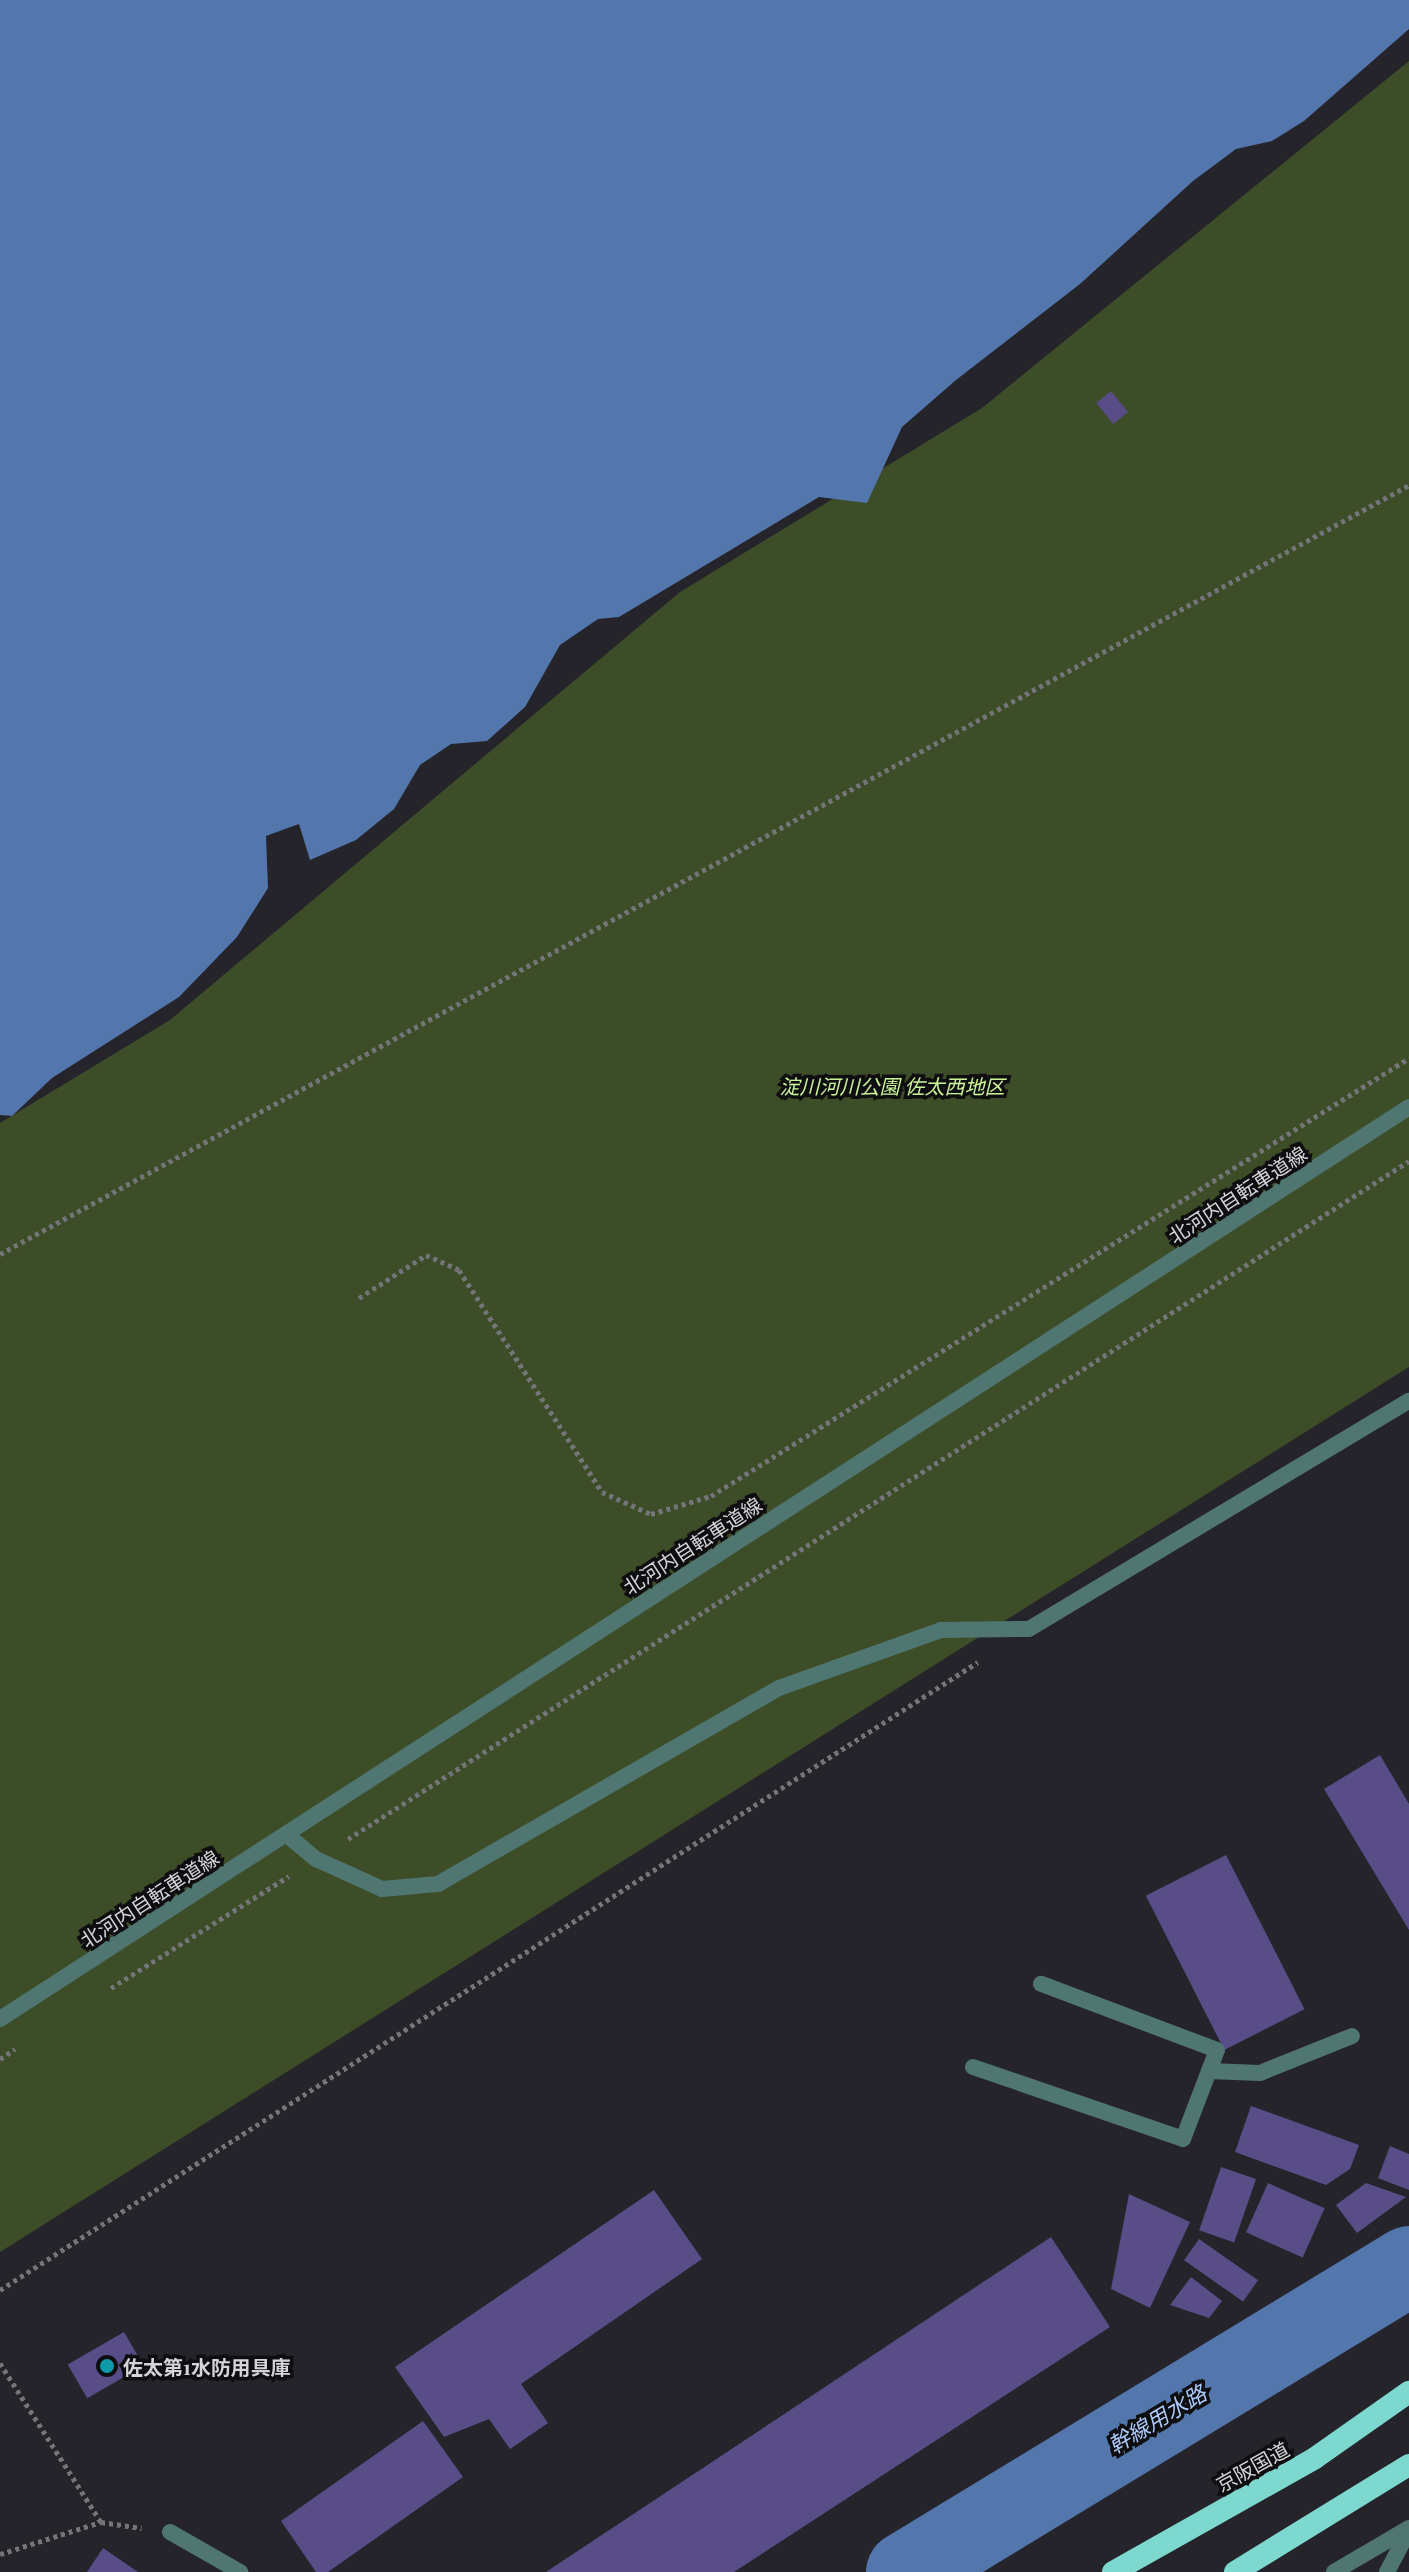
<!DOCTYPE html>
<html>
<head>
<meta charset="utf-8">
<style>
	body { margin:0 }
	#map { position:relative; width:1409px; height:2572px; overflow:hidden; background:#25242b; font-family:"Playfair Display","Noto Sans JP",serif }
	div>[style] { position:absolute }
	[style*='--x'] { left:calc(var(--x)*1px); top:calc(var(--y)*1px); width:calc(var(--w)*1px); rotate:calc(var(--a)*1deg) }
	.green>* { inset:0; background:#3c4d28 }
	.water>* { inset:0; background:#5376ad }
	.river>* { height:80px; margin:-40px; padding:0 40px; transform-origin:40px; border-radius:40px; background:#5376ad }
	.building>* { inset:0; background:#594d88; transform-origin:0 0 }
	.path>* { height:5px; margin-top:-2.5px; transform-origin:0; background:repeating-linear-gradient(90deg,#747479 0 4px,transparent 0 8px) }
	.service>* { height:16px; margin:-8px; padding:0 8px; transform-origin:8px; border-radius:8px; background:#507672 }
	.minor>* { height:16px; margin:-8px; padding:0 8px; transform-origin:8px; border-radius:8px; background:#507672 }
	.trunk>* { height:22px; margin:-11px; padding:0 11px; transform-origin:11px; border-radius:11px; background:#7dd8d0 }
	.dots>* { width:22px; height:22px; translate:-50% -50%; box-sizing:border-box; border:4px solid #0e0e11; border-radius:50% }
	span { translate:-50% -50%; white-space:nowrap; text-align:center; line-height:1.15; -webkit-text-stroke:7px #0e0e11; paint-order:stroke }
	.park-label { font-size:20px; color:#c9f397; font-style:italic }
	.street-label { font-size:20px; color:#d5d5d9 }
	.poi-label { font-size:20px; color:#d5d5d9; font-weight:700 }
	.left { translate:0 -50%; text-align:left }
	.water-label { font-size:22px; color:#accbfb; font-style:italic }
</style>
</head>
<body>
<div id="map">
	<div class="green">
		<div style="clip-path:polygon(1409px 61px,1409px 1367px,0 2252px,0 1123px,170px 1020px,680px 592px,982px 408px)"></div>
	</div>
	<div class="water">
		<div style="clip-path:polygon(0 0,1409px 0,1409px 29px,1304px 121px,1272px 141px,1236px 149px,1193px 181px,1080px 284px,956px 380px,902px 427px,867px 503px,819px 497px,619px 617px,598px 619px,560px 645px,525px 707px,487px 741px,451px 744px,420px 765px,394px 809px,356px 840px,310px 860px,299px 824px,266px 836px,268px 888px,237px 937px,179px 997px,52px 1078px,12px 1116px,0 1115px)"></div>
	</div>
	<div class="river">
		<div style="--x:906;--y:2572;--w:589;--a:-31.31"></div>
	</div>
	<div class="building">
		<div style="left:1111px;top:391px;width:27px;height:19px;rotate:51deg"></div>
		<div style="clip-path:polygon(1380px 1755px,1409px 1804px,1409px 1930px,1324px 1789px)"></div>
		<div style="left:1226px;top:1855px;width:173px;height:90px;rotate:63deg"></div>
		<div style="clip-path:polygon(1251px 2106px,1359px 2145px,1350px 2169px,1326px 2185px,1235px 2152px)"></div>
		<div style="clip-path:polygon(1390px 2146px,1409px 2154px,1409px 2190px,1378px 2178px)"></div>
		<div style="left:1221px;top:2167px;width:37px;height:67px;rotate:19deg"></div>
		<div style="left:1268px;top:2183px;width:62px;height:54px;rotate:24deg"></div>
		<div style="clip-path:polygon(1366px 2183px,1406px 2197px,1357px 2233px,1336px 2205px)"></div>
		<div style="clip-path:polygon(654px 2190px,702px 2259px,521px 2384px,548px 2423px,510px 2449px,489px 2419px,444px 2437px,395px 2367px)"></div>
		<div style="clip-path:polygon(1129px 2194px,1190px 2222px,1150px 2308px,1111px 2289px)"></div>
		<div style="clip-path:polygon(1051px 2237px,1110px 2327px,734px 2572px,546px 2572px)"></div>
		<div style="left:1199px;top:2239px;width:72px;height:26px;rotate:35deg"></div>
		<div style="clip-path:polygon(1191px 2277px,1222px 2301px,1209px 2318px,1170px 2305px)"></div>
		<div style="left:124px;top:2332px;width:39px;height:65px;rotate:60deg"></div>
		<div style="clip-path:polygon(423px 2421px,463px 2477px,328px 2572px,316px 2572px,281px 2521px)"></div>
		<div style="clip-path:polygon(103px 2548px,138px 2572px,87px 2572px)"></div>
	</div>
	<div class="path">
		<div style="--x:0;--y:1254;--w:1605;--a:-28.62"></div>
		<div style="--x:359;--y:1298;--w:80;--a:-32.7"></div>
		<div style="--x:426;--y:1255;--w:36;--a:24"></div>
		<div style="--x:459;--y:1270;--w:264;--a:57.2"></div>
		<div style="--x:602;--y:1492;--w:54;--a:24.2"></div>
		<div style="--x:651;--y:1514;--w:63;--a:-16.7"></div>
		<div style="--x:711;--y:1496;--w:824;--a:-32.11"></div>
		<div style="--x:348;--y:1839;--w:1259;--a:-32.58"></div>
		<div style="--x:111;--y:1988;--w:210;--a:-32.2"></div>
		<div style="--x:0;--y:2059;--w:18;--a:-34"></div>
		<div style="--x:0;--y:2290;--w:1162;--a:-32.71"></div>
		<div style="--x:0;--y:2363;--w:188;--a:57.6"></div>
		<div style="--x:0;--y:2554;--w:106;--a:-17.6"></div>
		<div style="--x:101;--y:2522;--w:41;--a:8.3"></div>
	</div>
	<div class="service">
		<div style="--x:286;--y:1834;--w:39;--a:40"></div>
		<div style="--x:316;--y:1859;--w:72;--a:24.4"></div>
		<div style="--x:382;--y:1889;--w:56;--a:-5.1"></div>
		<div style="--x:438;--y:1884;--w:393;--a:-29.9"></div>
		<div style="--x:779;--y:1688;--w:172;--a:-19.7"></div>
		<div style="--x:941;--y:1630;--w:88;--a:-0.7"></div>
		<div style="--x:1029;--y:1629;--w:443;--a:-31"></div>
		<div style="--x:973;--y:2067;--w:222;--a:18.9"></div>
		<div style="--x:1183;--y:2139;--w:95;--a:-69.1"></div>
		<div style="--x:1217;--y:2050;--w:188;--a:-159.4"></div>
		<div style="--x:1209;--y:2071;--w:51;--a:2.2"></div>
		<div style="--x:1260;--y:2073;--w:99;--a:-21.9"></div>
	</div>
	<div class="minor">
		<div style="--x:0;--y:2019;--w:1678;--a:-32.91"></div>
		<div style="--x:170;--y:2532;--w:81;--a:29.7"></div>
		<div style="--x:1334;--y:2572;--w:87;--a:-30.4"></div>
		<div style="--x:1387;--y:2572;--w:45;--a:-62.3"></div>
	</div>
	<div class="trunk">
		<div style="--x:1113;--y:2572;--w:232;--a:-29.4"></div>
		<div style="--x:1315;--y:2458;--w:115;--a:-35.1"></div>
		<div style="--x:1235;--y:2572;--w:204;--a:-31.6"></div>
	</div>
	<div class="dots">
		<div style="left:107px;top:2366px;background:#0f9aa8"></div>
	</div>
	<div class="park-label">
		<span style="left:892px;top:1085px">淀川河川公園 佐太西地区</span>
	</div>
	<div class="street-label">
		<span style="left:1237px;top:1194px;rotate:-33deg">北河内自転車道線</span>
		<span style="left:692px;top:1545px;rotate:-33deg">北河内自転車道線</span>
		<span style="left:149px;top:1898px;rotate:-33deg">北河内自転車道線</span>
		<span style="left:1252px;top:2466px;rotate:-29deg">京阪国道</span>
	</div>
	<div class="poi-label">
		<span class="left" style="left:123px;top:2366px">佐太第1水防用具庫</span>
	</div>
	<div class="water-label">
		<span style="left:1157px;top:2419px;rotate:-31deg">幹線用水路</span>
	</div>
</div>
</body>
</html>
